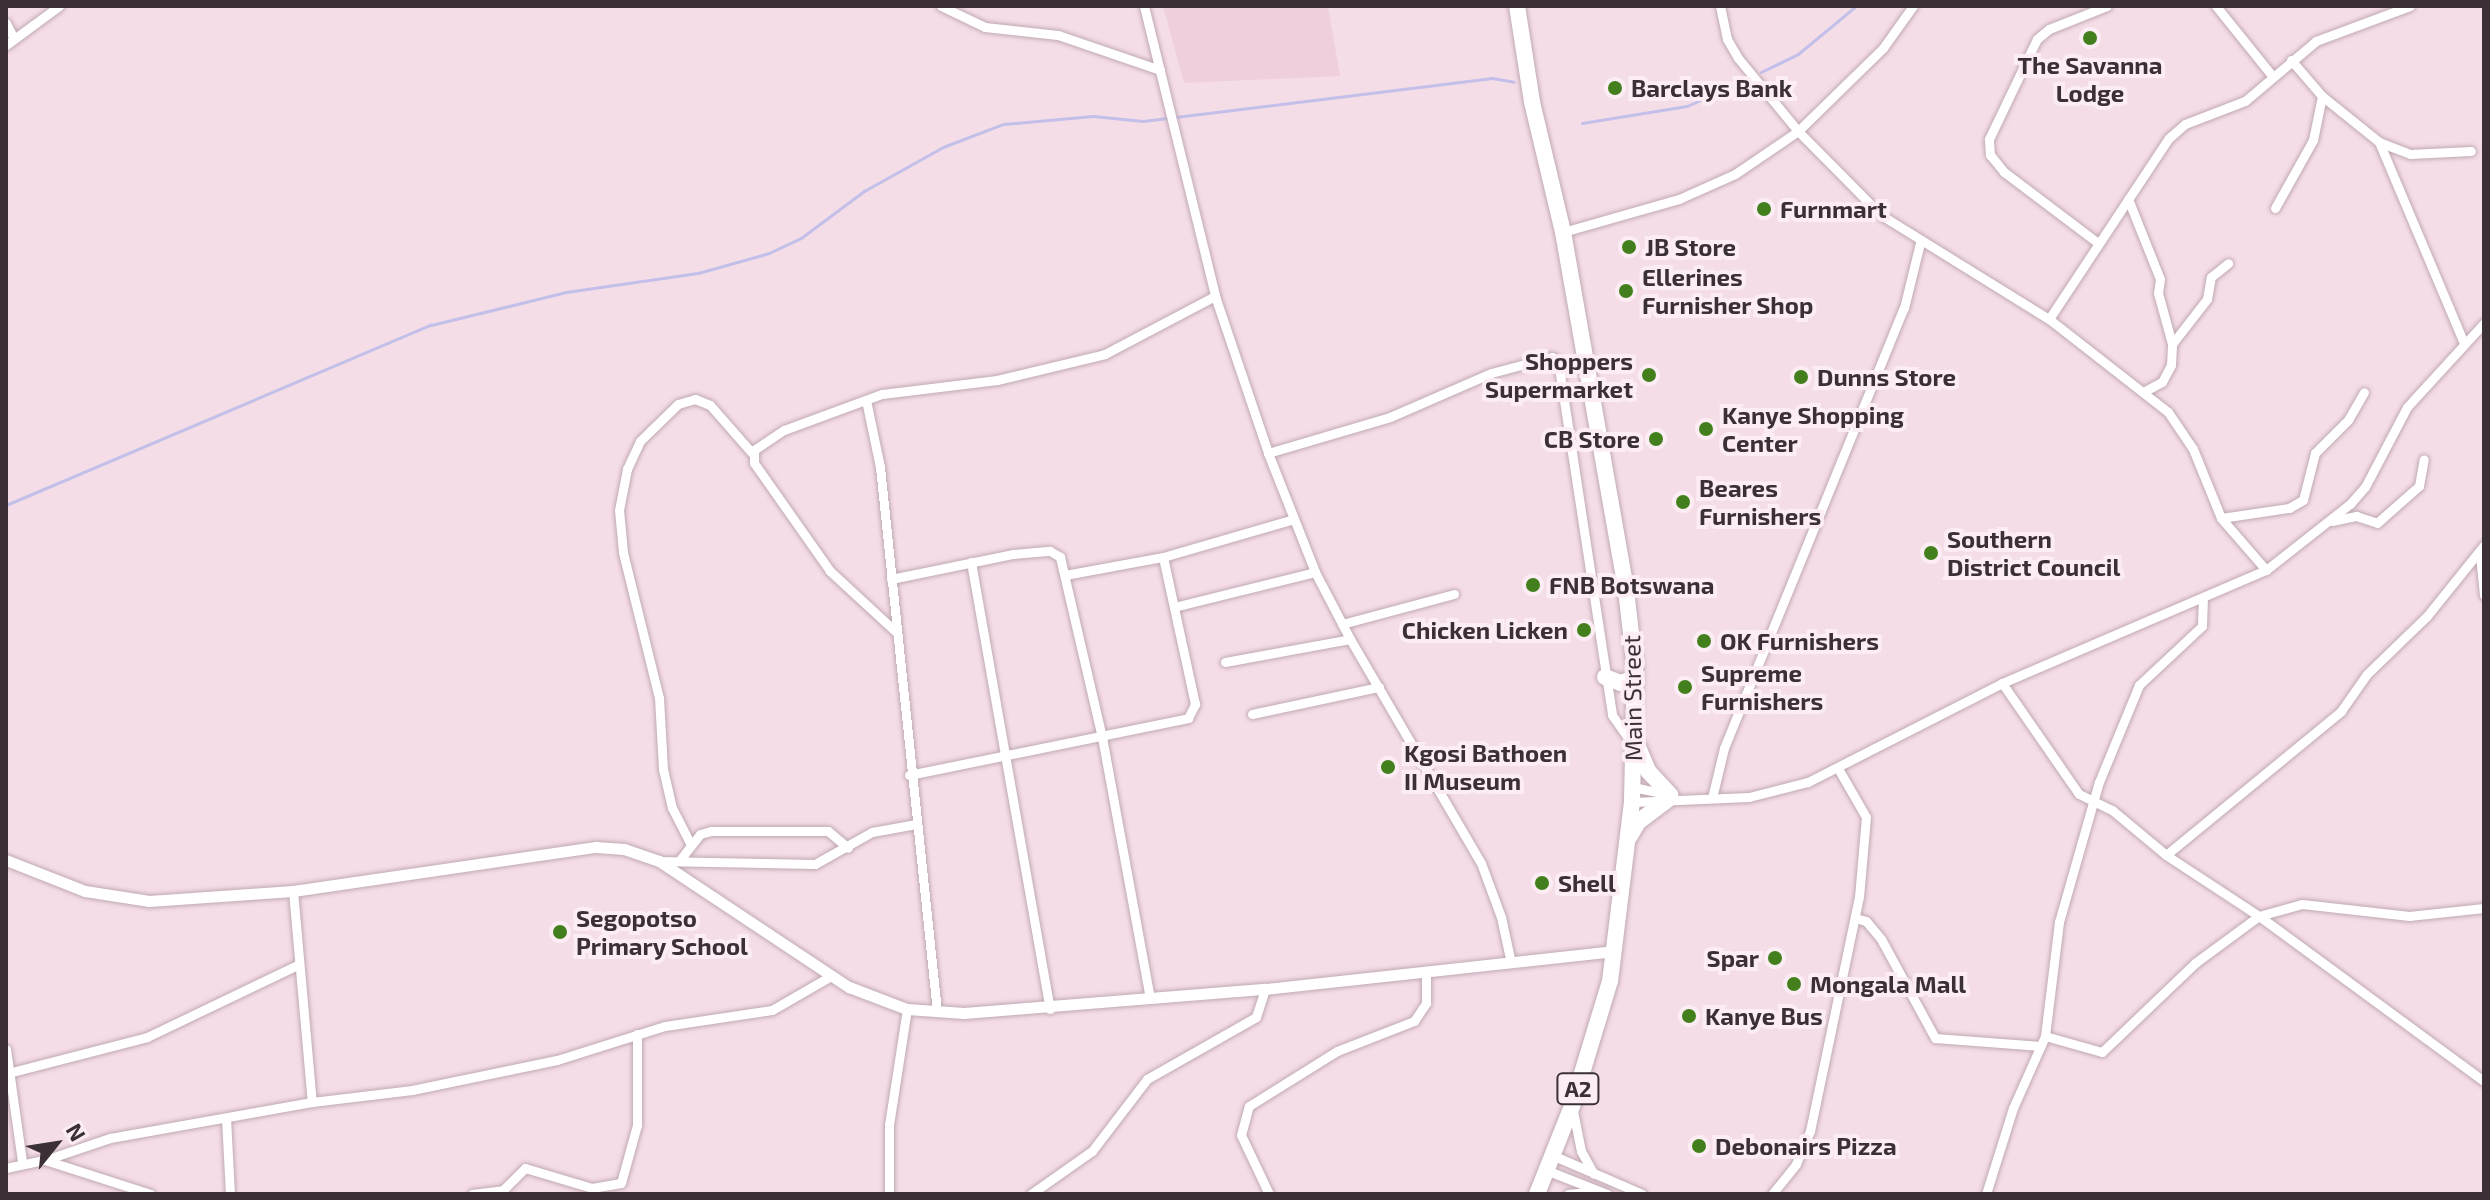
<!DOCTYPE html>
<html>
<head>
<meta charset="utf-8">
<style>
	body { margin:0 }
	#map { position:relative; width:2490px; height:1200px; overflow:hidden; background:#f5dde8; font-family:"Exo 2",sans-serif }
	div>[style] { position:absolute }
	[style*='--x'] { left:calc(var(--x)*1px); top:calc(var(--y)*1px); width:calc(var(--w)*1px); rotate:calc(var(--a)*1deg) }
	.built>* { inset:0; background:#efcfde }
	.stream>* { height:3px; margin:-1.5px; padding:0 1.5px; transform-origin:1.5px; border-radius:1.5px; background:#c2bfe9 }
	.roads { filter:drop-shadow(0 0 2px #c0a9b4) drop-shadow(0 0 2px #c0a9b4) }
	.minor>* { height:9px; margin:-4.5px; padding:0 4.5px; transform-origin:4.5px; border-radius:4.5px; background:#fff }
	.tertiary>* { height:11px; margin:-5.5px; padding:0 5.5px; transform-origin:5.5px; border-radius:5.5px; background:#fff }
	.trunk>* { height:16px; margin:-8px; padding:0 8px; transform-origin:8px; border-radius:8px; background:#fff }
	.dots>* { width:22px; height:22px; translate:-50% -50%; box-sizing:border-box; border:4px solid #fcedf4; border-radius:50% }
	span { translate:-50% -50%; white-space:nowrap; text-align:center; line-height:1.15; -webkit-text-stroke:8px #fcedf4; paint-order:stroke }
	.shield-label span { padding:2px 6px; background:#fcedf4; border:2px solid; border-radius:6px; -webkit-text-stroke-width:0 }
	.shield-label { font-size:22px; color:#3a3035; font-weight:700 }
	.poi-label { font-size:24px; color:#3a3035; font-weight:700 }
	.left { translate:0 -50%; text-align:left }
	.right { translate:-100% -50%; text-align:right }
	.street-label { font-size:24px; color:#3a3035 }
	.frame { position:absolute; inset:0; border:8px solid #3a3035; pointer-events:none }
	.north { position:absolute; left:16px; top:1104px; width:80px; height:80px; -webkit-text-stroke:6px #fcedf4; paint-order:stroke; rotate:60deg; font-size:22px; font-weight:700; line-height:32px; text-align:center; color:#3a3035 }
	.north::after { content:''; display:block; margin:auto; width:28px; height:36px; background:#3a3035; clip-path:polygon(50% 0,100% 100%,50% 72%,0 100%) }
</style>
</head>
<body>
<div id="map">
	<div class="built">
		<div style="clip-path:polygon(1163px 6px,1328px 6px,1340px 76px,1184px 83px)"></div>
	</div>
	<div class="stream">
		<div style="--x:1761;--y:72;--w:41;--a:-25.9"></div>
		<div style="--x:1798;--y:54;--w:75;--a:-39.6"></div>
		<div style="--x:1582;--y:123;--w:106;--a:-9.2"></div>
		<div style="--x:1687;--y:106;--w:59;--a:-24"></div>
		<div style="--x:6;--y:505;--w:462;--a:-23"></div>
		<div style="--x:431;--y:325;--w:139;--a:-13.7"></div>
		<div style="--x:566;--y:292;--w:133;--a:-8.2"></div>
		<div style="--x:698;--y:273;--w:74;--a:-15.7"></div>
		<div style="--x:769;--y:253;--w:35;--a:-25"></div>
		<div style="--x:801;--y:238;--w:79;--a:-36.7"></div>
		<div style="--x:864;--y:191;--w:90;--a:-29.1"></div>
		<div style="--x:943;--y:147;--w:64;--a:-21"></div>
		<div style="--x:1003;--y:124;--w:90;--a:-5.1"></div>
		<div style="--x:1093;--y:116;--w:50;--a:5.7"></div>
		<div style="--x:1143;--y:121;--w:352;--a:-7"></div>
		<div style="--x:1492;--y:78;--w:22;--a:10"></div>
	</div>
	<div class="roads">
		<div class="minor">
			<div style="--x:941;--y:6;--w:49;--a:25.5"></div>
			<div style="--x:985;--y:27;--w:73;--a:6.3"></div>
			<div style="--x:1058;--y:35;--w:108;--a:18.9"></div>
			<div style="--x:1144;--y:6;--w:299;--a:76.2"></div>
			<div style="--x:1215;--y:296;--w:166;--a:71.3"></div>
			<div style="--x:1268;--y:453;--w:128;--a:68.4"></div>
			<div style="--x:1315;--y:572;--w:76;--a:62.4"></div>
			<div style="--x:1350;--y:639;--w:259;--a:59.7"></div>
			<div style="--x:1481;--y:863;--w:58;--a:69.7"></div>
			<div style="--x:1501;--y:917;--w:47;--a:77.7"></div>
			<div style="--x:1720;--y:6;--w:34;--a:78"></div>
			<div style="--x:1727;--y:39;--w:22;--a:60"></div>
			<div style="--x:1738;--y:58;--w:94;--a:50.6"></div>
			<div style="--x:1798;--y:131;--w:118;--a:45.3"></div>
			<div style="--x:1881;--y:215;--w:198;--a:31.8"></div>
			<div style="--x:2049;--y:319;--w:151;--a:38"></div>
			<div style="--x:2168;--y:412;--w:45;--a:56"></div>
			<div style="--x:2193;--y:449;--w:74;--a:67.9"></div>
			<div style="--x:2221;--y:518;--w:69;--a:49.1"></div>
			<div style="--x:2216;--y:6;--w:91;--a:51.2"></div>
			<div style="--x:6;--y:23;--w:18;--a:63"></div>
			<div style="--x:6;--y:45;--w:66;--a:-36.3"></div>
			<div style="--x:2291;--y:60;--w:48;--a:49.3"></div>
			<div style="--x:2322;--y:96;--w:73;--a:38.9"></div>
			<div style="--x:2379;--y:142;--w:33;--a:21"></div>
			<div style="--x:2410;--y:154;--w:61;--a:-2.8"></div>
			<div style="--x:2379;--y:142;--w:218;--a:67.1"></div>
			<div style="--x:2128;--y:199;--w:86;--a:68.2"></div>
			<div style="--x:2160;--y:279;--w:14;--a:98"></div>
			<div style="--x:2158;--y:293;--w:53;--a:74.6"></div>
			<div style="--x:2275;--y:208;--w:78;--a:-60.8"></div>
			<div style="--x:2313;--y:140;--w:45;--a:-78.4"></div>
			<div style="--x:1563;--y:232;--w:121;--a:-15.9"></div>
			<div style="--x:1679;--y:199;--w:61;--a:-24.1"></div>
			<div style="--x:1735;--y:174;--w:76;--a:-34.3"></div>
			<div style="--x:1798;--y:131;--w:119;--a:-44.3"></div>
			<div style="--x:1883;--y:48;--w:52;--a:-54.5"></div>
			<div style="--x:2098;--y:243;--w:118;--a:-142.9"></div>
			<div style="--x:2004;--y:172;--w:22;--a:-129"></div>
			<div style="--x:1990;--y:155;--w:16;--a:-94"></div>
			<div style="--x:1989;--y:139;--w:111;--a:-64.4"></div>
			<div style="--x:2037;--y:39;--w:16;--a:-40"></div>
			<div style="--x:2049;--y:29;--w:62;--a:-21.6"></div>
			<div style="--x:2049;--y:319;--w:217;--a:-56.5"></div>
			<div style="--x:2169;--y:138;--w:21;--a:-41"></div>
			<div style="--x:2185;--y:124;--w:64;--a:-21"></div>
			<div style="--x:2245;--y:101;--w:93;--a:-40.2"></div>
			<div style="--x:2316;--y:41;--w:100;--a:-20.4"></div>
			<div style="--x:2145;--y:391;--w:19;--a:-28"></div>
			<div style="--x:2162;--y:382;--w:19;--a:-62"></div>
			<div style="--x:2171;--y:365;--w:21;--a:-87"></div>
			<div style="--x:2172;--y:344;--w:57;--a:-52.1"></div>
			<div style="--x:2207;--y:299;--w:22;--a:-80"></div>
			<div style="--x:2211;--y:277;--w:22;--a:-39"></div>
			<div style="--x:866;--y:400;--w:68;--a:78.2"></div>
			<div style="--x:880;--y:467;--w:547;--a:84.02"></div>
			<div style="--x:1268;--y:453;--w:127;--a:-16.4"></div>
			<div style="--x:1390;--y:417;--w:110;--a:-23.5"></div>
			<div style="--x:1491;--y:373;--w:63;--a:-14.7"></div>
			<div style="--x:1552;--y:357;--w:7;--a:34"></div>
			<div style="--x:1558;--y:361;--w:358;--a:81.3"></div>
			<div style="--x:1612;--y:715;--w:38;--a:55"></div>
			<div style="--x:2221;--y:518;--w:69;--a:-8.4"></div>
			<div style="--x:2289;--y:508;--w:16;--a:-30"></div>
			<div style="--x:2303;--y:500;--w:49;--a:-75.7"></div>
			<div style="--x:2315;--y:453;--w:47;--a:-45"></div>
			<div style="--x:2348;--y:420;--w:32;--a:-60"></div>
			<div style="--x:2332;--y:521;--w:25;--a:-12"></div>
			<div style="--x:2356;--y:516;--w:22;--a:18"></div>
			<div style="--x:2377;--y:523;--w:56;--a:-41.4"></div>
			<div style="--x:2419;--y:486;--w:27;--a:-80"></div>
			<div style="--x:2480;--y:555;--w:40;--a:84.3"></div>
			<div style="--x:971;--y:562;--w:454;--a:80"></div>
			<div style="--x:1065;--y:575;--w:100;--a:-10.4"></div>
			<div style="--x:1163;--y:557;--w:136;--a:-16.2"></div>
			<div style="--x:891;--y:579;--w:125;--a:-11.6"></div>
			<div style="--x:1013;--y:554;--w:37;--a:-5"></div>
			<div style="--x:1050;--y:551;--w:12;--a:31"></div>
			<div style="--x:1060;--y:557;--w:185;--a:76.9"></div>
			<div style="--x:1102;--y:737;--w:266;--a:79.6"></div>
			<div style="--x:1174;--y:607;--w:145;--a:-13.9"></div>
			<div style="--x:1342;--y:624;--w:116;--a:-15"></div>
			<div style="--x:896;--y:632;--w:90;--a:-137.3"></div>
			<div style="--x:830;--y:571;--w:132;--a:-125.1"></div>
			<div style="--x:754;--y:463;--w:13;--a:-90"></div>
			<div style="--x:754;--y:450;--w:36;--a:-34"></div>
			<div style="--x:784;--y:430;--w:104;--a:-20.2"></div>
			<div style="--x:882;--y:394;--w:116;--a:-6.9"></div>
			<div style="--x:997;--y:380;--w:111;--a:-13.5"></div>
			<div style="--x:1105;--y:354;--w:124;--a:-27.8"></div>
			<div style="--x:1225;--y:662;--w:127;--a:-10.4"></div>
			<div style="--x:2002;--y:683;--w:135;--a:55.3"></div>
			<div style="--x:2079;--y:794;--w:37;--a:26"></div>
			<div style="--x:2112;--y:810;--w:70;--a:39.8"></div>
			<div style="--x:2166;--y:855;--w:111;--a:33.3"></div>
			<div style="--x:2259;--y:916;--w:45;--a:-15.6"></div>
			<div style="--x:2302;--y:904;--w:108;--a:6.4"></div>
			<div style="--x:2409;--y:916;--w:75;--a:-6.1"></div>
			<div style="--x:1252;--y:714;--w:130;--a:-12"></div>
			<div style="--x:909;--y:775;--w:285;--a:-11.5"></div>
			<div style="--x:1188;--y:718;--w:16;--a:-63"></div>
			<div style="--x:1195;--y:704;--w:150;--a:-102.3"></div>
			<div style="--x:1633;--y:787;--w:34;--a:12"></div>
			<div style="--x:1712;--y:798;--w:51;--a:-76.5"></div>
			<div style="--x:1724;--y:748;--w:475;--a:-67.8"></div>
			<div style="--x:1904;--y:308;--w:67;--a:-76.2"></div>
			<div style="--x:1632;--y:802;--w:117;--a:-2.4"></div>
			<div style="--x:1749;--y:797;--w:61;--a:-14.3"></div>
			<div style="--x:1808;--y:782;--w:218;--a:-27"></div>
			<div style="--x:2002;--y:683;--w:287;--a:-23.2"></div>
			<div style="--x:2266;--y:570;--w:107;--a:-38.2"></div>
			<div style="--x:2350;--y:504;--w:23;--a:-49"></div>
			<div style="--x:2365;--y:487;--w:90;--a:-62.3"></div>
			<div style="--x:2407;--y:407;--w:114;--a:-47.5"></div>
			<div style="--x:690;--y:843;--w:39;--a:-117"></div>
			<div style="--x:672;--y:808;--w:40;--a:-103"></div>
			<div style="--x:663;--y:769;--w:71;--a:-93.2"></div>
			<div style="--x:659;--y:698;--w:150;--a:-103.9"></div>
			<div style="--x:623;--y:552;--w:42;--a:-95.4"></div>
			<div style="--x:619;--y:510;--w:42;--a:-79"></div>
			<div style="--x:627;--y:469;--w:31;--a:-65"></div>
			<div style="--x:640;--y:441;--w:53;--a:-44.2"></div>
			<div style="--x:678;--y:404;--w:18;--a:-16"></div>
			<div style="--x:695;--y:399;--w:16;--a:22"></div>
			<div style="--x:710;--y:405;--w:64;--a:48.8"></div>
			<div style="--x:2166;--y:855;--w:227;--a:-39.4"></div>
			<div style="--x:2341;--y:711;--w:45;--a:-54.9"></div>
			<div style="--x:2367;--y:674;--w:83;--a:-44"></div>
			<div style="--x:2427;--y:616;--w:91;--a:-51.2"></div>
			<div style="--x:659;--y:861;--w:156;--a:1.1"></div>
			<div style="--x:815;--y:864;--w:65;--a:-29.3"></div>
			<div style="--x:872;--y:832;--w:45;--a:-10.3"></div>
			<div style="--x:679;--y:861;--w:34;--a:-52"></div>
			<div style="--x:700;--y:834;--w:11;--a:-15"></div>
			<div style="--x:711;--y:831;--w:117;--a:0"></div>
			<div style="--x:828;--y:831;--w:26;--a:40"></div>
			<div style="--x:293;--y:891;--w:212;--a:84.9"></div>
			<div style="--x:1855;--y:918;--w:11;--a:15"></div>
			<div style="--x:1866;--y:921;--w:23;--a:50"></div>
			<div style="--x:1881;--y:939;--w:113;--a:61.4"></div>
			<div style="--x:1935;--y:1038;--w:106;--a:4.3"></div>
			<div style="--x:2045;--y:1036;--w:59;--a:15.7"></div>
			<div style="--x:2102;--y:1052;--w:129;--a:-43.7"></div>
			<div style="--x:2195;--y:963;--w:79;--a:-36.3"></div>
			<div style="--x:2259;--y:916;--w:279;--a:36.3"></div>
			<div style="--x:6;--y:1049;--w:114;--a:81.9"></div>
			<div style="--x:12;--y:1072;--w:139;--a:-14.5"></div>
			<div style="--x:147;--y:1037;--w:166;--a:-25.6"></div>
			<div style="--x:1572;--y:1106;--w:46;--a:78.7"></div>
			<div style="--x:1581;--y:1151;--w:26;--a:61"></div>
			<div style="--x:226;--y:1118;--w:76;--a:87"></div>
			<div style="--x:1552;--y:1155;--w:98;--a:23.4"></div>
			<div style="--x:45;--y:1160;--w:69;--a:-18.7"></div>
			<div style="--x:110;--y:1138;--w:205;--a:-10.1"></div>
			<div style="--x:312;--y:1102;--w:101;--a:-6.8"></div>
			<div style="--x:412;--y:1090;--w:148;--a:-11.7"></div>
			<div style="--x:557;--y:1060;--w:113;--a:-17.5"></div>
			<div style="--x:665;--y:1026;--w:108;--a:-8.5"></div>
			<div style="--x:772;--y:1010;--w:68;--a:-30"></div>
			<div style="--x:6;--y:1168;--w:40;--a:-12"></div>
			<div style="--x:45;--y:1160;--w:111;--a:17.8"></div>
			<div style="--x:1546;--y:1170;--w:66;--a:21.5"></div>
			<div style="--x:472;--y:1194;--w:31;--a:-7"></div>
			<div style="--x:503;--y:1190;--w:31;--a:-45"></div>
			<div style="--x:525;--y:1168;--w:70;--a:16.6"></div>
			<div style="--x:592;--y:1188;--w:29;--a:-10"></div>
			<div style="--x:621;--y:1183;--w:60;--a:-74.6"></div>
			<div style="--x:637;--y:1125;--w:91;--a:-90"></div>
			<div style="--x:889;--y:1194;--w:69;--a:-90"></div>
			<div style="--x:889;--y:1125;--w:117;--a:-81.2"></div>
			<div style="--x:1031;--y:1194;--w:75;--a:-35.2"></div>
			<div style="--x:1092;--y:1151;--w:91;--a:-52.6"></div>
			<div style="--x:1147;--y:1079;--w:125;--a:-29.6"></div>
			<div style="--x:1256;--y:1017;--w:29;--a:-72"></div>
			<div style="--x:1269;--y:1194;--w:65;--a:-115.4"></div>
			<div style="--x:1241;--y:1135;--w:30;--a:-75"></div>
			<div style="--x:1249;--y:1106;--w:104;--a:-32"></div>
			<div style="--x:1337;--y:1051;--w:83;--a:-21.3"></div>
			<div style="--x:1414;--y:1021;--w:22;--a:-56"></div>
			<div style="--x:1426;--y:1003;--w:32;--a:-90"></div>
			<div style="--x:1568;--y:1194;--w:27;--a:-6"></div>
			<div style="--x:1772;--y:1194;--w:38;--a:-51"></div>
			<div style="--x:1796;--y:1164;--w:36;--a:-67"></div>
			<div style="--x:1810;--y:1131;--w:239;--a:-78.2"></div>
			<div style="--x:1859;--y:897;--w:80;--a:-85"></div>
			<div style="--x:1866;--y:817;--w:54;--a:-119.9"></div>
			<div style="--x:1986;--y:1194;--w:90;--a:-72.6"></div>
			<div style="--x:2013;--y:1108;--w:79;--a:-66"></div>
			<div style="--x:2045;--y:1036;--w:115;--a:-83"></div>
			<div style="--x:2059;--y:922;--w:146;--a:-74.1"></div>
			<div style="--x:2099;--y:782;--w:105;--a:-67.6"></div>
			<div style="--x:2139;--y:685;--w:86;--a:-43.1"></div>
			<div style="--x:2202;--y:626;--w:25;--a:-88"></div>
		</div>
		<div class="tertiary">
			<div style="--x:6;--y:860;--w:85;--a:21.4"></div>
			<div style="--x:85;--y:891;--w:65;--a:8.9"></div>
			<div style="--x:149;--y:901;--w:144;--a:-4"></div>
			<div style="--x:293;--y:891;--w:306;--a:-8.3"></div>
			<div style="--x:596;--y:847;--w:28;--a:4"></div>
			<div style="--x:624;--y:849;--w:37;--a:19"></div>
			<div style="--x:659;--y:861;--w:228;--a:33.6"></div>
			<div style="--x:849;--y:987;--w:62;--a:20.8"></div>
			<div style="--x:907;--y:1009;--w:57;--a:4"></div>
			<div style="--x:964;--y:1013;--w:302;--a:-4.6"></div>
			<div style="--x:1265;--y:989;--w:351;--a:-6.2"></div>
		</div>
		<div class="trunk">
			<div style="--x:1517;--y:6;--w:97;--a:81.1"></div>
			<div style="--x:1532;--y:102;--w:134;--a:76.6"></div>
			<div style="--x:1563;--y:232;--w:364;--a:80"></div>
			<div style="--x:1626;--y:590;--w:79;--a:83.4"></div>
			<div style="--x:1635;--y:668;--w:134;--a:91.3"></div>
			<div style="--x:1632;--y:802;--w:180;--a:97"></div>
			<div style="--x:1610;--y:981;--w:131;--a:106.9"></div>
			<div style="--x:1572;--y:1106;--w:95;--a:111.7"></div>
			<div style="--x:1605;--y:677;--w:17;--a:21"></div>
			<div style="--x:1621;--y:683;--w:15;--a:-20"></div>
			<div style="--x:1638;--y:747;--w:26;--a:67"></div>
			<div style="--x:1648;--y:771;--w:33;--a:47"></div>
			<div style="--x:1630;--y:836;--w:16;--a:-60"></div>
			<div style="--x:1638;--y:822;--w:39;--a:-37"></div>
		</div>
	</div>
	<div class="dots">
		<div style="left:2090px;top:38px;background:#43801d"></div>
		<div style="left:1615px;top:88px;background:#43801d"></div>
		<div style="left:1764px;top:209px;background:#43801d"></div>
		<div style="left:1629px;top:247px;background:#43801d"></div>
		<div style="left:1626px;top:291px;background:#43801d"></div>
		<div style="left:1649px;top:375px;background:#43801d"></div>
		<div style="left:1801px;top:377px;background:#43801d"></div>
		<div style="left:1706px;top:429px;background:#43801d"></div>
		<div style="left:1656px;top:439px;background:#43801d"></div>
		<div style="left:1683px;top:502px;background:#43801d"></div>
		<div style="left:1931px;top:553px;background:#43801d"></div>
		<div style="left:1533px;top:585px;background:#43801d"></div>
		<div style="left:1584px;top:630px;background:#43801d"></div>
		<div style="left:1704px;top:641px;background:#43801d"></div>
		<div style="left:1685px;top:687px;background:#43801d"></div>
		<div style="left:1388px;top:767px;background:#43801d"></div>
		<div style="left:1542px;top:883px;background:#43801d"></div>
		<div style="left:560px;top:932px;background:#43801d"></div>
		<div style="left:1775px;top:958px;background:#43801d"></div>
		<div style="left:1794px;top:984px;background:#43801d"></div>
		<div style="left:1689px;top:1016px;background:#43801d"></div>
		<div style="left:1699px;top:1146px;background:#43801d"></div>
	</div>
	<div class="shield-label">
		<span style="left:1578px;top:1089px">A2</span>
	</div>
	<div class="poi-label">
		<span style="left:2090px;top:79px">The Savanna<br>Lodge</span>
		<span class="left" style="left:1631px;top:88px">Barclays Bank</span>
		<span class="left" style="left:1780px;top:209px">Furnmart</span>
		<span class="left" style="left:1645px;top:247px">JB Store</span>
		<span class="left" style="left:1642px;top:291px">Ellerines<br>Furnisher Shop</span>
		<span class="right" style="left:1633px;top:375px">Shoppers<br>Supermarket</span>
		<span class="left" style="left:1817px;top:377px">Dunns Store</span>
		<span class="left" style="left:1722px;top:429px">Kanye Shopping<br>Center</span>
		<span class="right" style="left:1640px;top:439px">CB Store</span>
		<span class="left" style="left:1699px;top:502px">Beares<br>Furnishers</span>
		<span class="left" style="left:1947px;top:553px">Southern<br>District Council</span>
		<span class="left" style="left:1549px;top:585px">FNB Botswana</span>
		<span class="right" style="left:1568px;top:630px">Chicken Licken</span>
		<span class="left" style="left:1720px;top:641px">OK Furnishers</span>
		<span class="left" style="left:1701px;top:687px">Supreme<br>Furnishers</span>
		<span class="left" style="left:1404px;top:767px">Kgosi Bathoen<br>II Museum</span>
		<span class="left" style="left:1558px;top:883px">Shell</span>
		<span class="left" style="left:576px;top:932px">Segopotso<br>Primary School</span>
		<span class="right" style="left:1759px;top:958px">Spar</span>
		<span class="left" style="left:1810px;top:984px">Mongala Mall</span>
		<span class="left" style="left:1705px;top:1016px">Kanye Bus</span>
		<span class="left" style="left:1715px;top:1146px">Debonairs Pizza</span>
	</div>
	<div class="street-label">
		<span style="left:1632px;top:698px;rotate:-91deg">Main Street</span>
	</div>
	<div class="frame"></div>
	<div class="north">N</div>
</div>
</body>
</html>
